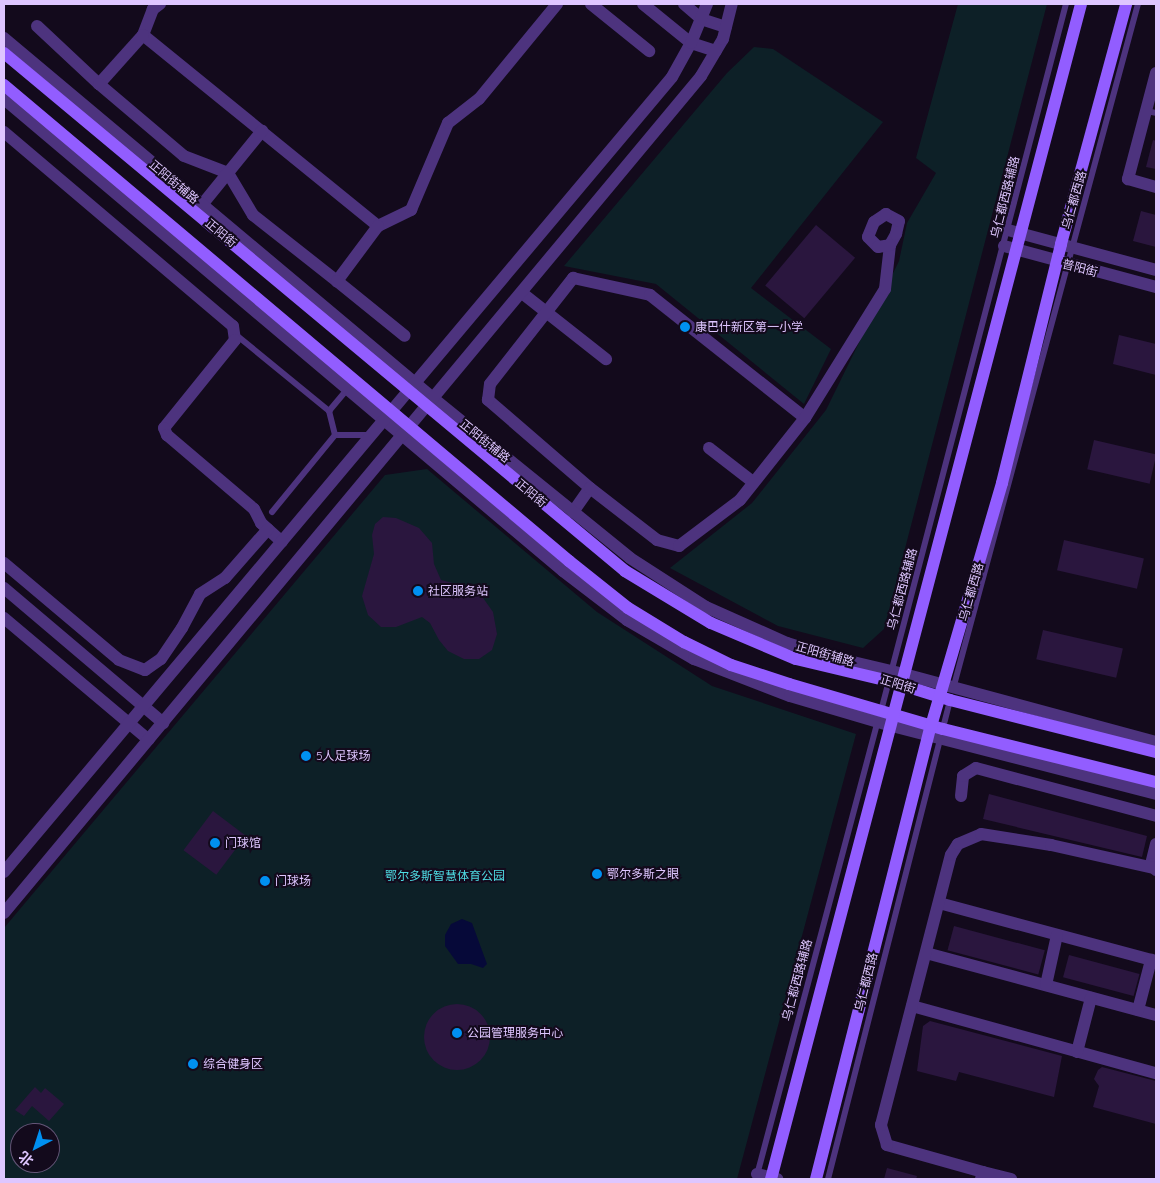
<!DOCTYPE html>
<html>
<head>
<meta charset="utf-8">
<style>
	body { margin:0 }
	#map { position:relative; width:1160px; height:1183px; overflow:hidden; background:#130a1c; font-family:Quicksand,"Noto Sans SC",sans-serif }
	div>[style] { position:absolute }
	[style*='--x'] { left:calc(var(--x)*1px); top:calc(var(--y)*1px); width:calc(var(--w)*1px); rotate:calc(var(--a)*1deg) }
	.green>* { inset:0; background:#0d2027 }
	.water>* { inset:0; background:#060939 }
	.building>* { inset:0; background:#2a163e; transform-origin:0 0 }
	.round { border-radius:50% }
	.service>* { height:6px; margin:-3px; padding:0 3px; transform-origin:3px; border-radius:3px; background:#4d337e }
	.minor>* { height:12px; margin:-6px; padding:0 6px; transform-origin:6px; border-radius:6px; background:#4d337e }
	.tertiary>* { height:12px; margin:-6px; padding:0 6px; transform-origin:6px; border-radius:6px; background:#4d337e }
	.secondary>* { height:12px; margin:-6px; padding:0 6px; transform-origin:6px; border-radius:6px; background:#925dff }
	.dots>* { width:14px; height:14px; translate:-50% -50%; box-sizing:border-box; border:2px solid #130a1c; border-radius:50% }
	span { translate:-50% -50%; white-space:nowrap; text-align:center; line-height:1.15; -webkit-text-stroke:4px #130a1c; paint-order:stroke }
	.street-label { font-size:12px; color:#dec6ff }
	.poi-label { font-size:12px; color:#dec6ff }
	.left { translate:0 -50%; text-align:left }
	.park-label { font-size:12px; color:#4edbe3 }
	.frame { position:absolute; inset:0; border:5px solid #dec6ff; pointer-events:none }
	.north { position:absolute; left:10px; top:1123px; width:50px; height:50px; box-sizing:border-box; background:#130a1c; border:1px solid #645577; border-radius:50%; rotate:220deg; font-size:14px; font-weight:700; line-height:20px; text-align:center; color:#dec6ff }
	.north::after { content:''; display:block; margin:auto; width:18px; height:22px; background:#0090f1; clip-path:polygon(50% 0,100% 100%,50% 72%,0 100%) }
</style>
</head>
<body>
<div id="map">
	<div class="green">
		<div style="clip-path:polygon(958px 4px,1047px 4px,884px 629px,863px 648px,778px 626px,670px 568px,752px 503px,826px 410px,899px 261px,907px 223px,936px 173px,916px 158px)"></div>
		<div style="clip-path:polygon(754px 47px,773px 49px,883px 122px,751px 288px,831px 349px,804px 404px,656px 284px,564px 266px,727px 73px)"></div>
		<div style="clip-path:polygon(evenodd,427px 469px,597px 612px,712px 686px,856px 734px,737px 1179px,4px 1179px,4px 928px,385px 475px,427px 469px,20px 1133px,50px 1133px,50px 1163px,20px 1163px,20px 1133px)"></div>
	</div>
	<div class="water">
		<div style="clip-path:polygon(462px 919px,472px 923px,487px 964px,483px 968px,471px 964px,458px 964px,445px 946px,445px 935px,451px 924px)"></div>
	</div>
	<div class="building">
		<div style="clip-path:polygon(1153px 140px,1156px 141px,1156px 169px,1146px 167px)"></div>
		<div style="clip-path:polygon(1141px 211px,1156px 215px,1156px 247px,1133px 241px)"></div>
		<div style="left:816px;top:225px;width:51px;height:79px;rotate:40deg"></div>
		<div style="clip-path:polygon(1119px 335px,1156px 344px,1156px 375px,1113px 364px)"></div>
		<div style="left:1094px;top:440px;width:64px;height:30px;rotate:13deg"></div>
		<div style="clip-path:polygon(383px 517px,396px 518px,419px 528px,432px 543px,434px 564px,441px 580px,465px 586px,481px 595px,493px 612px,497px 634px,492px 650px,479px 659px,464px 659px,448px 651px,439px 640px,430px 623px,422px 617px,396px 627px,381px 627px,368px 615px,362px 596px,374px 554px,372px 535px,375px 524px)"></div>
		<div style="left:1064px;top:540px;width:82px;height:31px;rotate:13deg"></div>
		<div style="left:1043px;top:630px;width:82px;height:30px;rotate:13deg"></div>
		<div style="clip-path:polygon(989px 794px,1147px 836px,1142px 857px,983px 819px)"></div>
		<div style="left:213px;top:811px;width:41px;height:49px;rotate:37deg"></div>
		<div style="left:954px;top:926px;width:94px;height:25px;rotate:15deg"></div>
		<div style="left:1069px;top:955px;width:73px;height:23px;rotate:15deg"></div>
		<div class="round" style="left:424px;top:1004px;width:66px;height:66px"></div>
		<div style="clip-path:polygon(930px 1021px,1062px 1056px,1054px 1097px,959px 1072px,956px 1081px,917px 1071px,923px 1026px)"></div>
		<div style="clip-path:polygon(1102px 1067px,1156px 1081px,1156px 1124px,1093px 1107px,1099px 1086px,1094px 1079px,1098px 1070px)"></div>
		<div style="clip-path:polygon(35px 1087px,41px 1093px,45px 1088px,64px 1104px,49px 1121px,32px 1106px,24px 1116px,15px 1110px)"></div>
		<div style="clip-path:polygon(887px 1168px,917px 1176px,916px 1179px,884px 1179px)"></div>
	</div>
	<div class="service">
		<div style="--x:1146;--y:111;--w:10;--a:11"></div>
		<div style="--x:235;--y:334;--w:122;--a:39.3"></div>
		<div style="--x:335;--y:435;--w:35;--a:0"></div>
		<div style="--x:272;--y:512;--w:99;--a:-50.7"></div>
		<div style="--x:335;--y:435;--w:25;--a:-104"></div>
		<div style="--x:329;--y:411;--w:30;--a:-50"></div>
		<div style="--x:953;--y:689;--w:710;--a:-74.89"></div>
		<div style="--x:881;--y:711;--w:731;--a:-75.34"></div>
		<div style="--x:757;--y:1175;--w:470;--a:-75.1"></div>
		<div style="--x:828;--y:1179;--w:496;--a:-75.7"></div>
	</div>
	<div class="minor">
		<div style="--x:160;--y:4;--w:9;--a:144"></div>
		<div style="--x:153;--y:9;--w:28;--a:111"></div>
		<div style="--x:143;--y:35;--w:303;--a:39.1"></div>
		<div style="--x:378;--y:226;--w:37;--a:-26"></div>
		<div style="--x:411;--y:210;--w:95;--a:-67"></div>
		<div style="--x:448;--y:123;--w:39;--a:-38"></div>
		<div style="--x:479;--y:99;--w:123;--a:-50.6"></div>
		<div style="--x:591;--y:4;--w:75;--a:39"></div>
		<div style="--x:37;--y:26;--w:85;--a:43.1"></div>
		<div style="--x:143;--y:35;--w:66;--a:131.9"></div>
		<div style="--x:99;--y:84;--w:111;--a:40.3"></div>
		<div style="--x:184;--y:156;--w:47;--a:21.1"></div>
		<div style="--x:228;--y:173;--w:49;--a:59.2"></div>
		<div style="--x:253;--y:215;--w:107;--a:38.2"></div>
		<div style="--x:1156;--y:73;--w:110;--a:104.8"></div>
		<div style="--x:1128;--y:179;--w:29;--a:16"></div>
		<div style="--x:4;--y:132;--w:300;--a:40.3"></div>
		<div style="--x:233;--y:326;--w:14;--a:82"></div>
		<div style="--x:235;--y:340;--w:113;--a:128.9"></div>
		<div style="--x:164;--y:428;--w:8;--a:67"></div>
		<div style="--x:167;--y:435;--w:114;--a:40.4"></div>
		<div style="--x:254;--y:509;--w:16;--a:63"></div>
		<div style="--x:261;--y:523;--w:28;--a:42"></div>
		<div style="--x:201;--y:206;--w:97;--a:-50.9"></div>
		<div style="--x:378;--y:226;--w:69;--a:126.7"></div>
		<div style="--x:337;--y:281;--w:87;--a:39"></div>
		<div style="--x:1008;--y:230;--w:153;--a:15.1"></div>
		<div style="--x:1004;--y:246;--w:157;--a:15.1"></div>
		<div style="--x:522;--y:293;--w:107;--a:38.2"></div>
		<div style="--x:709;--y:448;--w:56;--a:37.7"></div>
		<div style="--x:590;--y:488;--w:135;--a:-139.2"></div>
		<div style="--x:488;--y:400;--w:16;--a:-83"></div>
		<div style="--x:490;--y:384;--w:135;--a:-51.9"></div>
		<div style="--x:573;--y:278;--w:79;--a:12.4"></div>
		<div style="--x:650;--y:295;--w:198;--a:38.4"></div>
		<div style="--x:573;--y:512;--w:29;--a:-55"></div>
		<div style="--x:590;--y:488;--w:85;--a:37.8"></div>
		<div style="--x:657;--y:540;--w:23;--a:15"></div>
		<div style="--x:679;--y:546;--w:76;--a:-37"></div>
		<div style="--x:740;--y:500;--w:105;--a:-51.6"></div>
		<div style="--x:805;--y:418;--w:152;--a:-58.2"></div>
		<div style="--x:885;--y:289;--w:44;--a:-83.5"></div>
		<div style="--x:890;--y:245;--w:13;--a:-61"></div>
		<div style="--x:896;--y:234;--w:13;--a:-77"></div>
		<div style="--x:899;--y:221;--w:15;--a:-152"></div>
		<div style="--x:886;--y:214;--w:14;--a:146"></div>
		<div style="--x:874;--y:222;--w:16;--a:112"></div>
		<div style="--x:868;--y:237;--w:14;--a:45"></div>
		<div style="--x:878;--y:247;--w:12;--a:-9"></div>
		<div style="--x:4;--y:563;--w:150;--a:40.1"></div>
		<div style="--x:119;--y:660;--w:28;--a:21"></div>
		<div style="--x:145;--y:670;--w:19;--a:-35"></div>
		<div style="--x:161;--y:659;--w:37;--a:-56"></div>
		<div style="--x:182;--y:628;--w:38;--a:-62"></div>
		<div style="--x:200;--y:594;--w:30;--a:-33"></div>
		<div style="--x:225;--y:578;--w:65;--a:-48.7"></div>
		<div style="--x:961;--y:796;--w:20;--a:-84"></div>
		<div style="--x:963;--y:776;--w:15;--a:-32"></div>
		<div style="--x:976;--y:768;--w:186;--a:14.9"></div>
		<div style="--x:1156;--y:844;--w:21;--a:104"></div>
		<div style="--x:1151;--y:864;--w:8;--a:50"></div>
		<div style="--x:939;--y:903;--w:225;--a:15"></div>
		<div style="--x:926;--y:953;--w:238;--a:15.1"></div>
		<div style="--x:1046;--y:985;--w:51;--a:-77.6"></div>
		<div style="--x:912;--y:1006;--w:253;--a:15.4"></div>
		<div style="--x:1138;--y:1010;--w:52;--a:-75.4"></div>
		<div style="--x:1077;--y:1052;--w:56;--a:-75.5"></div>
		<div style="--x:983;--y:1172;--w:100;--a:-164.3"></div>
		<div style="--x:887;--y:1145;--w:21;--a:-107"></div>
		<div style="--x:881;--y:1125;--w:279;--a:-75.5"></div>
		<div style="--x:951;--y:855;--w:13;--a:-58"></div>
		<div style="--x:958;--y:844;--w:25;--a:-23"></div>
		<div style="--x:981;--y:834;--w:71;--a:8.9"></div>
		<div style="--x:1051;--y:845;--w:106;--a:12.6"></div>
		<div style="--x:981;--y:1179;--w:7;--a:-74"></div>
		<div style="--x:983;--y:1172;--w:29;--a:14"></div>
	</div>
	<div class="tertiary">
		<div style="--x:643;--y:4;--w:62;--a:39.1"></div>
		<div style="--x:691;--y:43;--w:26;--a:18"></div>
		<div style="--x:684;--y:4;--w:23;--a:41"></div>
		<div style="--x:701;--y:19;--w:26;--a:18"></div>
		<div style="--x:4;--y:38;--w:561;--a:40.01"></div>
		<div style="--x:434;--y:399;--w:252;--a:39"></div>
		<div style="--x:630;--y:558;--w:90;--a:32.8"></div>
		<div style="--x:706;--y:607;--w:89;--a:24"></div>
		<div style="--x:787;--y:643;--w:47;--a:17.3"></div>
		<div style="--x:832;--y:657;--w:74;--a:13.3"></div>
		<div style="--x:904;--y:674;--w:261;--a:15.1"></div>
		<div style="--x:4;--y:99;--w:732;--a:40.18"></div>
		<div style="--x:563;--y:571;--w:81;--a:37.4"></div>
		<div style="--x:627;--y:620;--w:78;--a:30.2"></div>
		<div style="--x:694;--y:659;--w:103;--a:21.1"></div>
		<div style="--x:790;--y:696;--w:106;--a:16.4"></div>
		<div style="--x:892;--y:726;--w:273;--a:14.4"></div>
		<div style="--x:4;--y:588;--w:209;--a:40.3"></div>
		<div style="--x:4;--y:618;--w:189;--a:40.1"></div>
		<div style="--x:4;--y:872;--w:1038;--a:-49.96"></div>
		<div style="--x:672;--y:77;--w:39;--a:-61"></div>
		<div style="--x:691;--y:43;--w:42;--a:-67.7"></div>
		<div style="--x:4;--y:913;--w:1089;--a:-50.21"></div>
		<div style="--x:701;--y:76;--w:43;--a:-59.3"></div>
		<div style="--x:723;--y:39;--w:36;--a:-76"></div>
		<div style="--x:757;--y:1174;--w:21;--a:14"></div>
	</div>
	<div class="secondary">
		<div style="--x:4;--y:53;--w:809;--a:39.83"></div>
		<div style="--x:625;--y:571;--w:100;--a:31.2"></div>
		<div style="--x:711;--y:623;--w:92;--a:23"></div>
		<div style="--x:796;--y:659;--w:96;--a:13.3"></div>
		<div style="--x:889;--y:681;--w:64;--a:17.3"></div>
		<div style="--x:950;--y:700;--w:212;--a:14.2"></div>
		<div style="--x:4;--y:85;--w:739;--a:40.11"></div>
		<div style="--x:569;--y:561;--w:75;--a:38.5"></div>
		<div style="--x:628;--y:608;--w:66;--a:31.3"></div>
		<div style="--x:684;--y:642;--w:52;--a:26.1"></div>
		<div style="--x:731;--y:665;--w:61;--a:18.1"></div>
		<div style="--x:789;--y:684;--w:160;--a:16.3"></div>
		<div style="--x:943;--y:729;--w:219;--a:14"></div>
		<div style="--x:771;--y:1179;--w:1215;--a:-75.22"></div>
		<div style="--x:816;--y:1179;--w:467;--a:-75.8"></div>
		<div style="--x:931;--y:726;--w:253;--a:-73.7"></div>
		<div style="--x:1002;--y:483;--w:246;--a:-76.1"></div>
		<div style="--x:1061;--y:244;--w:249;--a:-74.8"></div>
	</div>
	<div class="dots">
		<div style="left:685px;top:327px;background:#0090f1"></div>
		<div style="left:418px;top:591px;background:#0090f1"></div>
		<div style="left:306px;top:756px;background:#0090f1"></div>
		<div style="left:215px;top:843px;background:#0090f1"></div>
		<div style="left:597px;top:874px;background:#0090f1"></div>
		<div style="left:265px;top:881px;background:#0090f1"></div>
		<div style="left:457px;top:1033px;background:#0090f1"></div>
		<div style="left:193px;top:1064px;background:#0090f1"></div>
	</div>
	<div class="street-label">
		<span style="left:174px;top:182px;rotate:40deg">正阳街辅路</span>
		<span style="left:1005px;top:197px;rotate:-76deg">乌仁都西路辅路</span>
		<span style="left:1074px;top:200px;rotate:-74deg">乌仁都西路</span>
		<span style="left:221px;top:233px;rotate:40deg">正阳街</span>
		<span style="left:1080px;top:268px;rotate:14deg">普阳街</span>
		<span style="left:485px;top:441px;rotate:39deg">正阳街辅路</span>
		<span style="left:531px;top:493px;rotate:40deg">正阳街</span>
		<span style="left:902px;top:589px;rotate:-75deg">乌仁都西路辅路</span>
		<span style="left:971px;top:592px;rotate:-74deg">乌仁都西路</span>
		<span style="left:825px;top:654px;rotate:16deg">正阳街辅路</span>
		<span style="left:898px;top:684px;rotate:17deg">正阳街</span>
		<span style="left:797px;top:980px;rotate:-75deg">乌仁都西路辅路</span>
		<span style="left:866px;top:982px;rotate:-76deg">乌仁都西路</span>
	</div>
	<div class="poi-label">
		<span class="left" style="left:695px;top:327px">康巴什新区第一小学</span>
		<span class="left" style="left:428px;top:591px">社区服务站</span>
		<span class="left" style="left:316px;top:756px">5人足球场</span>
		<span class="left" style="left:225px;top:843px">门球馆</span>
		<span class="left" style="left:607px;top:874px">鄂尔多斯之眼</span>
		<span class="left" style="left:275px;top:881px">门球场</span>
		<span class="left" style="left:467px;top:1033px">公园管理服务中心</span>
		<span class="left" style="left:203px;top:1064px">综合健身区</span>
	</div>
	<div class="park-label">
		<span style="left:445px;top:876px">鄂尔多斯智慧体育公园</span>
	</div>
	<div class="frame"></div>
	<div class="north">北</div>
</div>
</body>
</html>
